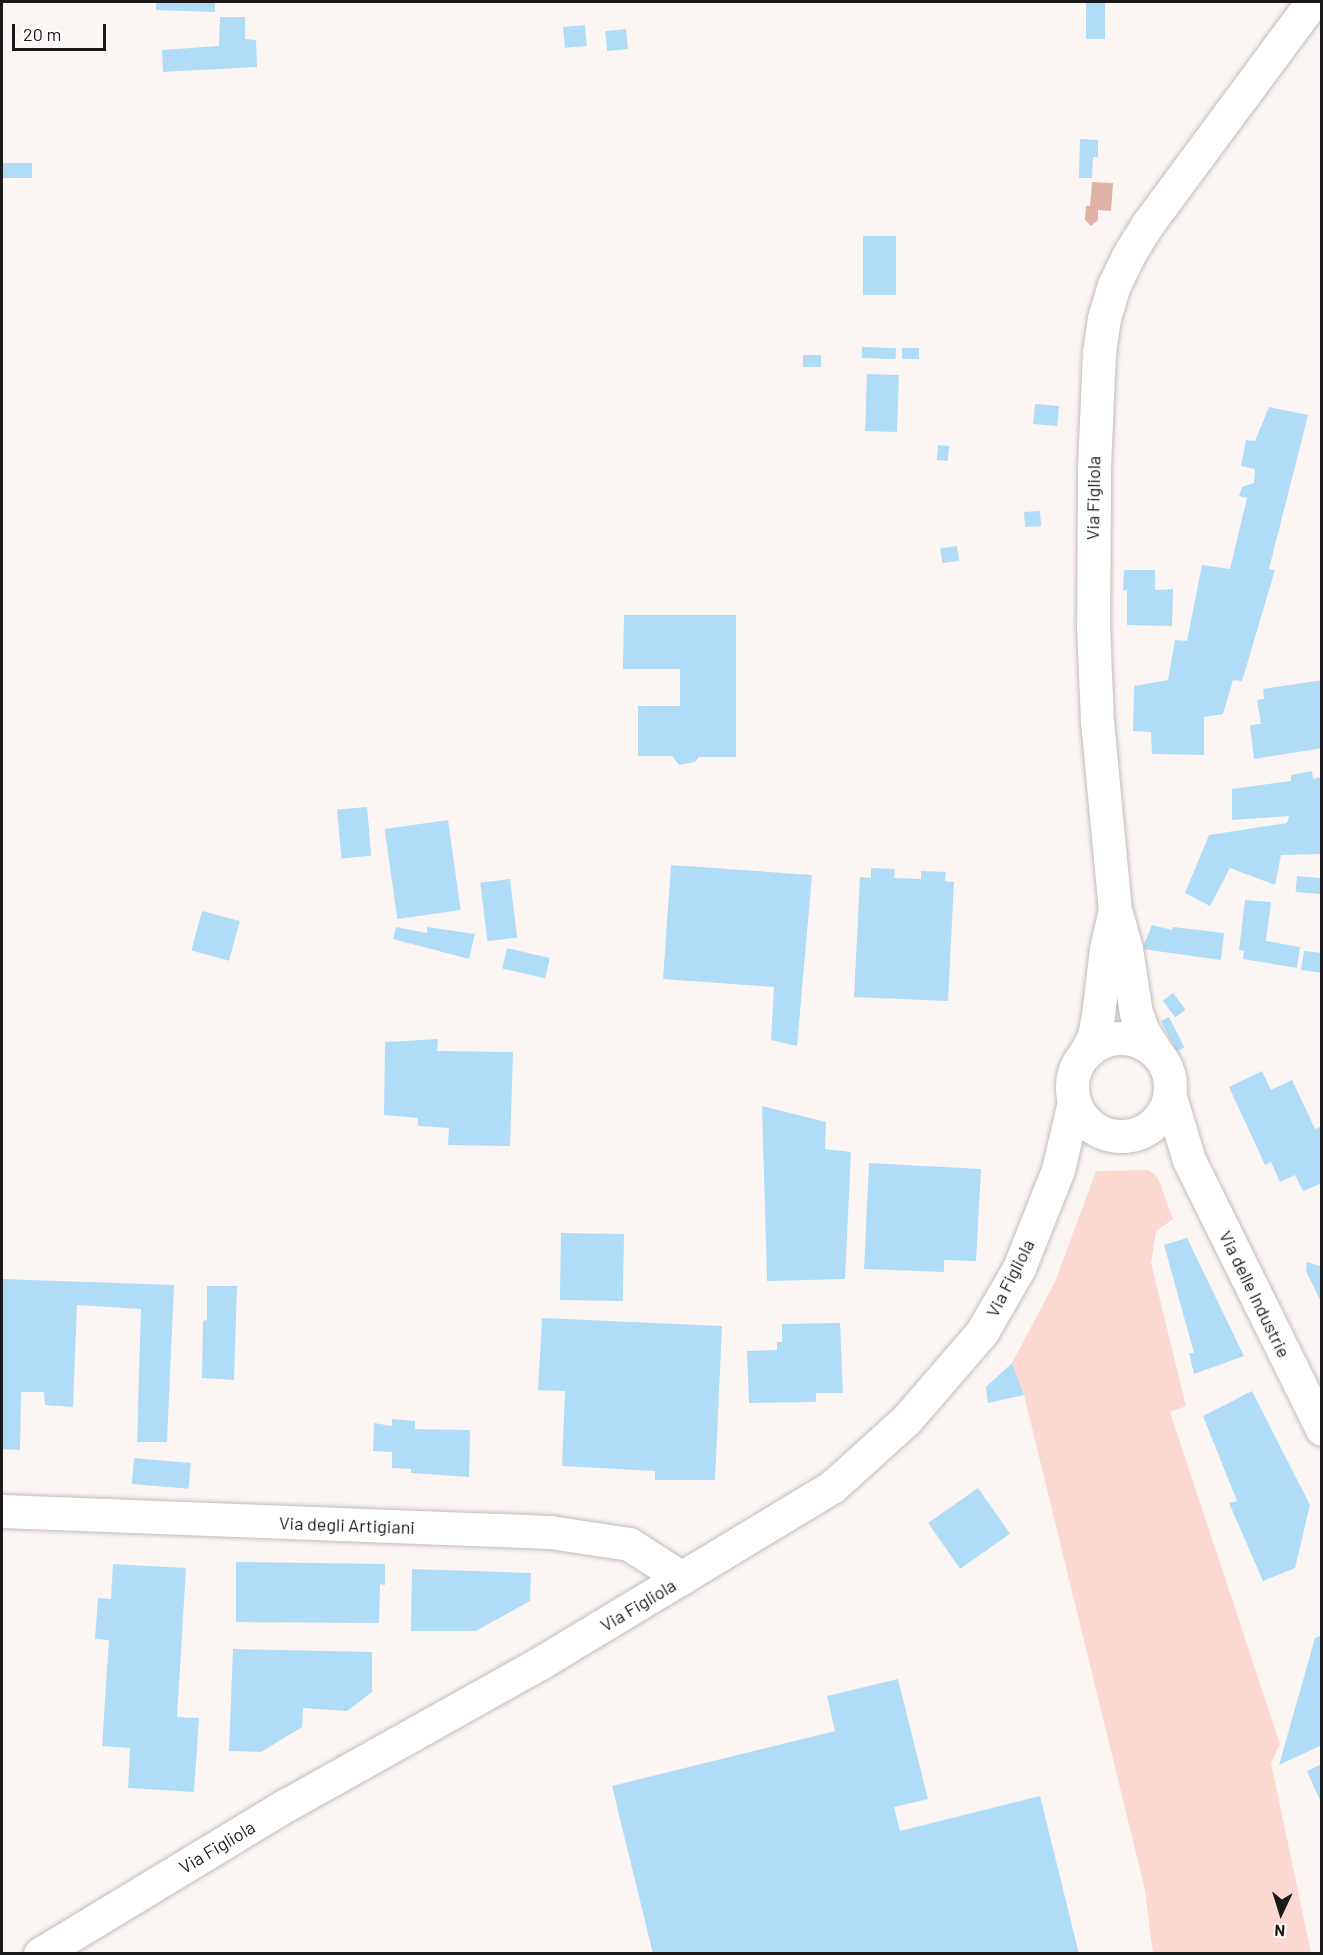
<!DOCTYPE html>
<html>
<head>
<meta charset="utf-8">
<style>
	body { margin:0 }
	#map { position:relative; width:1323px; height:1955px; overflow:hidden; background:#fbf6f4; font-family:Barlow,sans-serif }
	div>[style] { position:absolute }
	[style*='--x'] { left:calc(var(--x)*1px); top:calc(var(--y)*1px); width:calc(var(--w)*1px); rotate:calc(var(--a)*1deg) }
	.green>* { inset:0; background:#fbd8d0 }
	.water>* { inset:0; background:#e2b1a6 }
	.building>* { inset:0; background:#b1dcf8; transform-origin:0 0 }
	.roads { filter:drop-shadow(0 0 2px #c1bcbb) drop-shadow(0 0 2px #c1bcbb) }
	.minor>* { height:33px; margin:-16.5px; padding:0 16.5px; transform-origin:16.5px; border-radius:16.5px; background:#fff }
	.minor>.ring { margin:-16.5px; padding:0; box-sizing:content-box; background:none; border:33px solid #fff; border-radius:50% }
	span { translate:-50% -50%; white-space:nowrap; text-align:center; line-height:1.15; -webkit-text-stroke:5px #fff; paint-order:stroke }
	.street-label { font-size:18px; color:#1b1919 }
	.frame { position:absolute; inset:0; border:3px solid #1b1919; pointer-events:none }
	.north { position:absolute; left:1251px; top:1883px; width:60px; height:60px; -webkit-text-stroke:4px #fff; paint-order:stroke; rotate:184deg; font-size:16px; font-weight:700; line-height:24px; text-align:center; color:#1b1919 }
	.north::after { content:''; display:block; margin:auto; width:21px; height:27px; background:#1b1919; clip-path:polygon(50% 0,100% 100%,50% 72%,0 100%) }
	.scale { position:absolute; left:12px; top:24px; width:94px; height:27px; box-sizing:border-box; border:3px solid #1b1919; border-top:0; padding-left:8px; font-size:18px; line-height:21px; white-space:nowrap; color:#1b1919; -webkit-text-stroke:4px #fff; paint-order:stroke }
</style>
</head>
<body>
<div id="map">
	<div class="green">
		<div style="clip-path:polygon(1149px 1170px,1158px 1178px,1173px 1219px,1156px 1231px,1151px 1263px,1186px 1406px,1170px 1412px,1280px 1744px,1271px 1763px,1311px 1953px,1153px 1953px,1145px 1890px,1024px 1395px,1012px 1363px,1055px 1282px,1096px 1171px)"></div>
	</div>
	<div class="water">
		<div style="clip-path:polygon(1092px 182px,1113px 183px,1111px 211px,1098px 210px,1098px 220px,1091px 226px,1085px 220px,1086px 206px,1090px 206px)"></div>
	</div>
	<div class="building">
		<div style="clip-path:polygon(156px 2px,215px 2px,215px 12px,156px 10px)"></div>
		<div style="left:1086px;top:2px;width:19px;height:37px"></div>
		<div style="clip-path:polygon(220px 17px,245px 17px,245px 39px,256px 40px,257px 67px,163px 72px,162px 50px,219px 46px)"></div>
		<div style="left:585px;top:25px;width:21px;height:22px;rotate:85deg"></div>
		<div style="left:626px;top:29px;width:20px;height:21px;rotate:84deg"></div>
		<div style="clip-path:polygon(1080px 139px,1098px 140px,1098px 157px,1093px 157px,1092px 178px,1079px 178px)"></div>
		<div style="left:32px;top:163px;width:15px;height:30px;rotate:90deg"></div>
		<div style="left:863px;top:236px;width:33px;height:59px"></div>
		<div style="left:862px;top:347px;width:34px;height:11px;rotate:2deg"></div>
		<div style="left:902px;top:348px;width:17px;height:11px"></div>
		<div style="left:821px;top:355px;width:12px;height:18px;rotate:90deg"></div>
		<div style="left:867px;top:374px;width:32px;height:57px;rotate:2deg"></div>
		<div style="left:1035px;top:404px;width:24px;height:20px;rotate:5deg"></div>
		<div style="clip-path:polygon(1269px 407px,1308px 415px,1269px 569px,1275px 570px,1242px 681px,1233px 680px,1223px 714px,1204px 717px,1204px 755px,1152px 754px,1151px 732px,1133px 731px,1134px 686px,1168px 680px,1175px 640px,1187px 641px,1202px 565px,1230px 569px,1247px 498px,1239px 496px,1242px 487px,1254px 483px,1255px 469px,1241px 466px,1246px 440px,1255px 441px)"></div>
		<div style="left:938px;top:445px;width:11px;height:15px;rotate:5deg"></div>
		<div style="left:1040px;top:511px;width:15px;height:16px;rotate:86deg"></div>
		<div style="left:957px;top:546px;width:15px;height:17px;rotate:82deg"></div>
		<div style="clip-path:polygon(1124px 570px,1155px 570px,1155px 590px,1173px 589px,1172px 626px,1127px 625px,1127px 590px,1123px 591px)"></div>
		<div style="clip-path:polygon(624px 615px,736px 615px,736px 757px,699px 757px,695px 762px,679px 765px,672px 756px,638px 756px,638px 706px,680px 706px,680px 669px,623px 669px)"></div>
		<div style="clip-path:polygon(1322px 680px,1322px 748px,1254px 759px,1250px 725px,1261px 724px,1257px 700px,1264px 699px,1263px 689px)"></div>
		<div style="clip-path:polygon(1312px 771px,1313px 779px,1322px 777px,1322px 854px,1281px 855px,1275px 885px,1230px 868px,1210px 906px,1185px 893px,1209px 835px,1287px 823px,1289px 816px,1232px 820px,1232px 789px,1291px 781px,1291px 775px)"></div>
		<div style="left:367px;top:807px;width:49px;height:30px;rotate:85deg"></div>
		<div style="left:448px;top:820px;width:91px;height:64px;rotate:82deg"></div>
		<div style="clip-path:polygon(671px 865px,812px 875px,797px 1046px,771px 1040px,774px 987px,663px 979px)"></div>
		<div style="clip-path:polygon(871px 868px,895px 869px,894px 878px,921px 879px,921px 871px,946px 872px,945px 881px,954px 882px,948px 1001px,854px 997px,860px 877px,871px 878px)"></div>
		<div style="left:1297px;top:876px;width:25px;height:16px;rotate:5deg"></div>
		<div style="left:510px;top:879px;width:59px;height:30px;rotate:83deg"></div>
		<div style="clip-path:polygon(1245px 900px,1271px 902px,1266px 941px,1300px 947px,1297px 968px,1243px 959px,1244px 951px,1239px 950px)"></div>
		<div style="left:202px;top:911px;width:39px;height:41px;rotate:15deg"></div>
		<div style="clip-path:polygon(1152px 925px,1172px 930px,1173px 927px,1224px 933px,1221px 960px,1142px 949px)"></div>
		<div style="clip-path:polygon(396px 927px,427px 933px,427px 927px,475px 934px,469px 959px,393px 939px)"></div>
		<div style="left:507px;top:948px;width:44px;height:21px;rotate:13deg"></div>
		<div style="clip-path:polygon(1304px 951px,1322px 953px,1322px 973px,1301px 970px)"></div>
		<div style="left:1173px;top:993px;width:21px;height:13px;rotate:53deg"></div>
		<div style="left:1169px;top:1017px;width:34px;height:9px;rotate:63deg"></div>
		<div style="clip-path:polygon(438px 1039px,437px 1051px,513px 1052px,510px 1146px,448px 1145px,449px 1128px,418px 1126px,418px 1118px,384px 1115px,385px 1042px)"></div>
		<div style="clip-path:polygon(1262px 1071px,1271px 1090px,1292px 1080px,1315px 1129px,1322px 1126px,1322px 1183px,1303px 1191px,1295px 1175px,1280px 1182px,1271px 1162px,1265px 1165px,1229px 1087px)"></div>
		<div style="clip-path:polygon(762px 1106px,826px 1122px,825px 1149px,851px 1152px,845px 1279px,767px 1281px)"></div>
		<div style="clip-path:polygon(869px 1163px,981px 1169px,976px 1261px,944px 1260px,944px 1272px,864px 1269px)"></div>
		<div style="left:561px;top:1233px;width:63px;height:67px;rotate:1deg"></div>
		<div style="clip-path:polygon(1187px 1238px,1244px 1356px,1194px 1374px,1189px 1353px,1194px 1353px,1164px 1245px)"></div>
		<div style="clip-path:polygon(1307px 1262px,1322px 1267px,1322px 1304px,1306px 1271px)"></div>
		<div style="clip-path:polygon(2px 1279px,174px 1285px,167px 1442px,137px 1442px,141px 1309px,77px 1305px,73px 1407px,45px 1405px,44px 1392px,21px 1392px,20px 1450px,2px 1449px)"></div>
		<div style="clip-path:polygon(207px 1286px,237px 1286px,234px 1380px,202px 1378px,203px 1321px,207px 1320px)"></div>
		<div style="clip-path:polygon(542px 1318px,722px 1326px,715px 1480px,655px 1480px,655px 1471px,562px 1466px,565px 1391px,538px 1390px)"></div>
		<div style="clip-path:polygon(840px 1323px,843px 1393px,816px 1393px,816px 1402px,749px 1403px,747px 1351px,777px 1350px,777px 1342px,782px 1342px,782px 1324px)"></div>
		<div style="clip-path:polygon(1012px 1363px,1024px 1395px,988px 1403px,986px 1387px)"></div>
		<div style="clip-path:polygon(1252px 1391px,1310px 1505px,1295px 1568px,1263px 1581px,1229px 1503px,1237px 1501px,1203px 1416px)"></div>
		<div style="clip-path:polygon(392px 1419px,415px 1421px,415px 1429px,470px 1430px,469px 1477px,411px 1473px,411px 1469px,392px 1468px,392px 1452px,373px 1451px,374px 1423px,392px 1426px)"></div>
		<div style="left:134px;top:1458px;width:57px;height:26px;rotate:5deg"></div>
		<div style="left:978px;top:1488px;width:56px;height:61px;rotate:55deg"></div>
		<div style="clip-path:polygon(236px 1562px,385px 1564px,385px 1585px,380px 1584px,379px 1623px,236px 1622px)"></div>
		<div style="clip-path:polygon(113px 1564px,186px 1568px,177px 1717px,199px 1718px,194px 1792px,128px 1788px,130px 1748px,102px 1746px,109px 1640px,95px 1639px,98px 1598px,111px 1599px)"></div>
		<div style="clip-path:polygon(412px 1569px,531px 1573px,530px 1601px,476px 1631px,411px 1631px)"></div>
		<div style="clip-path:polygon(1322px 1635px,1322px 1745px,1279px 1765px,1315px 1638px)"></div>
		<div style="clip-path:polygon(233px 1649px,372px 1652px,372px 1692px,347px 1711px,303px 1708px,302px 1727px,261px 1752px,229px 1751px)"></div>
		<div style="clip-path:polygon(898px 1679px,928px 1799px,894px 1807px,900px 1831px,1040px 1796px,1079px 1954px,653px 1954px,612px 1786px,835px 1731px,827px 1696px)"></div>
		<div style="clip-path:polygon(1322px 1764px,1322px 1805px,1307px 1771px)"></div>
	</div>
	<div class="roads">
		<div class="minor">
			<div style="--x:1117;--y:916;--w:34;--a:75"></div>
			<div style="--x:1126;--y:949;--w:65;--a:81.1"></div>
			<div style="--x:1136;--y:1013;--w:19;--a:69"></div>
			<div style="--x:1143;--y:1031;--w:26;--a:58"></div>
			<div class="ring" style="left:1072px;top:1038px;width:65px;height:65px"></div>
			<div style="--x:1084;--y:1055;--w:21;--a:-62"></div>
			<div style="--x:1094;--y:1036;--w:21;--a:-79"></div>
			<div style="--x:1098;--y:1015;--w:66;--a:-83.1"></div>
			<div style="--x:1106;--y:949;--w:39;--a:-77"></div>
			<div style="--x:1115;--y:911;--w:191;--a:-95.4"></div>
			<div style="--x:1097;--y:721;--w:95;--a:-92.4"></div>
			<div style="--x:1093;--y:626;--w:159;--a:-89.6"></div>
			<div style="--x:1094;--y:467;--w:114;--a:-87.5"></div>
			<div style="--x:1099;--y:353;--w:35;--a:-82"></div>
			<div style="--x:1104;--y:318;--w:34;--a:-73"></div>
			<div style="--x:1114;--y:285;--w:34;--a:-64"></div>
			<div style="--x:1129;--y:254;--w:34;--a:-58"></div>
			<div style="--x:1147;--y:225;--w:277;--a:-53.5"></div>
			<div style="--x:1170;--y:1097;--w:66;--a:73.2"></div>
			<div style="--x:1189;--y:1160;--w:300;--a:63.7"></div>
			<div style="--x:2;--y:1511;--w:548;--a:2.19"></div>
			<div style="--x:550;--y:1532;--w:80;--a:8.6"></div>
			<div style="--x:629;--y:1544;--w:63;--a:32.7"></div>
			<div style="--x:40;--y:1954;--w:290;--a:-31.2"></div>
			<div style="--x:288;--y:1804;--w:289;--a:-29.2"></div>
			<div style="--x:540;--y:1663;--w:341;--a:-31.1"></div>
			<div style="--x:832;--y:1487;--w:101;--a:-42.2"></div>
			<div style="--x:907;--y:1419;--w:115;--a:-49.2"></div>
			<div style="--x:982;--y:1332;--w:74;--a:-60"></div>
			<div style="--x:1019;--y:1268;--w:105;--a:-68.3"></div>
			<div style="--x:1058;--y:1170;--w:70;--a:-76.8"></div>
		</div>
	</div>
	<div class="street-label">
		<span style="left:1093px;top:498px;rotate:-89deg">Via Figliola</span>
		<span style="left:1010px;top:1278px;rotate:-63deg">Via Figliola</span>
		<span style="left:1255px;top:1294px;rotate:64deg">Via delle Industrie</span>
		<span style="left:347px;top:1525px;rotate:2deg">Via degli Artigiani</span>
		<span style="left:638px;top:1605px;rotate:-31deg">Via Figliola</span>
		<span style="left:217px;top:1847px;rotate:-31deg">Via Figliola</span>
	</div>
	<div class="frame"></div>
	<div class="north">N</div>
	<div class="scale">20 m</div>
</div>
</body>
</html>
